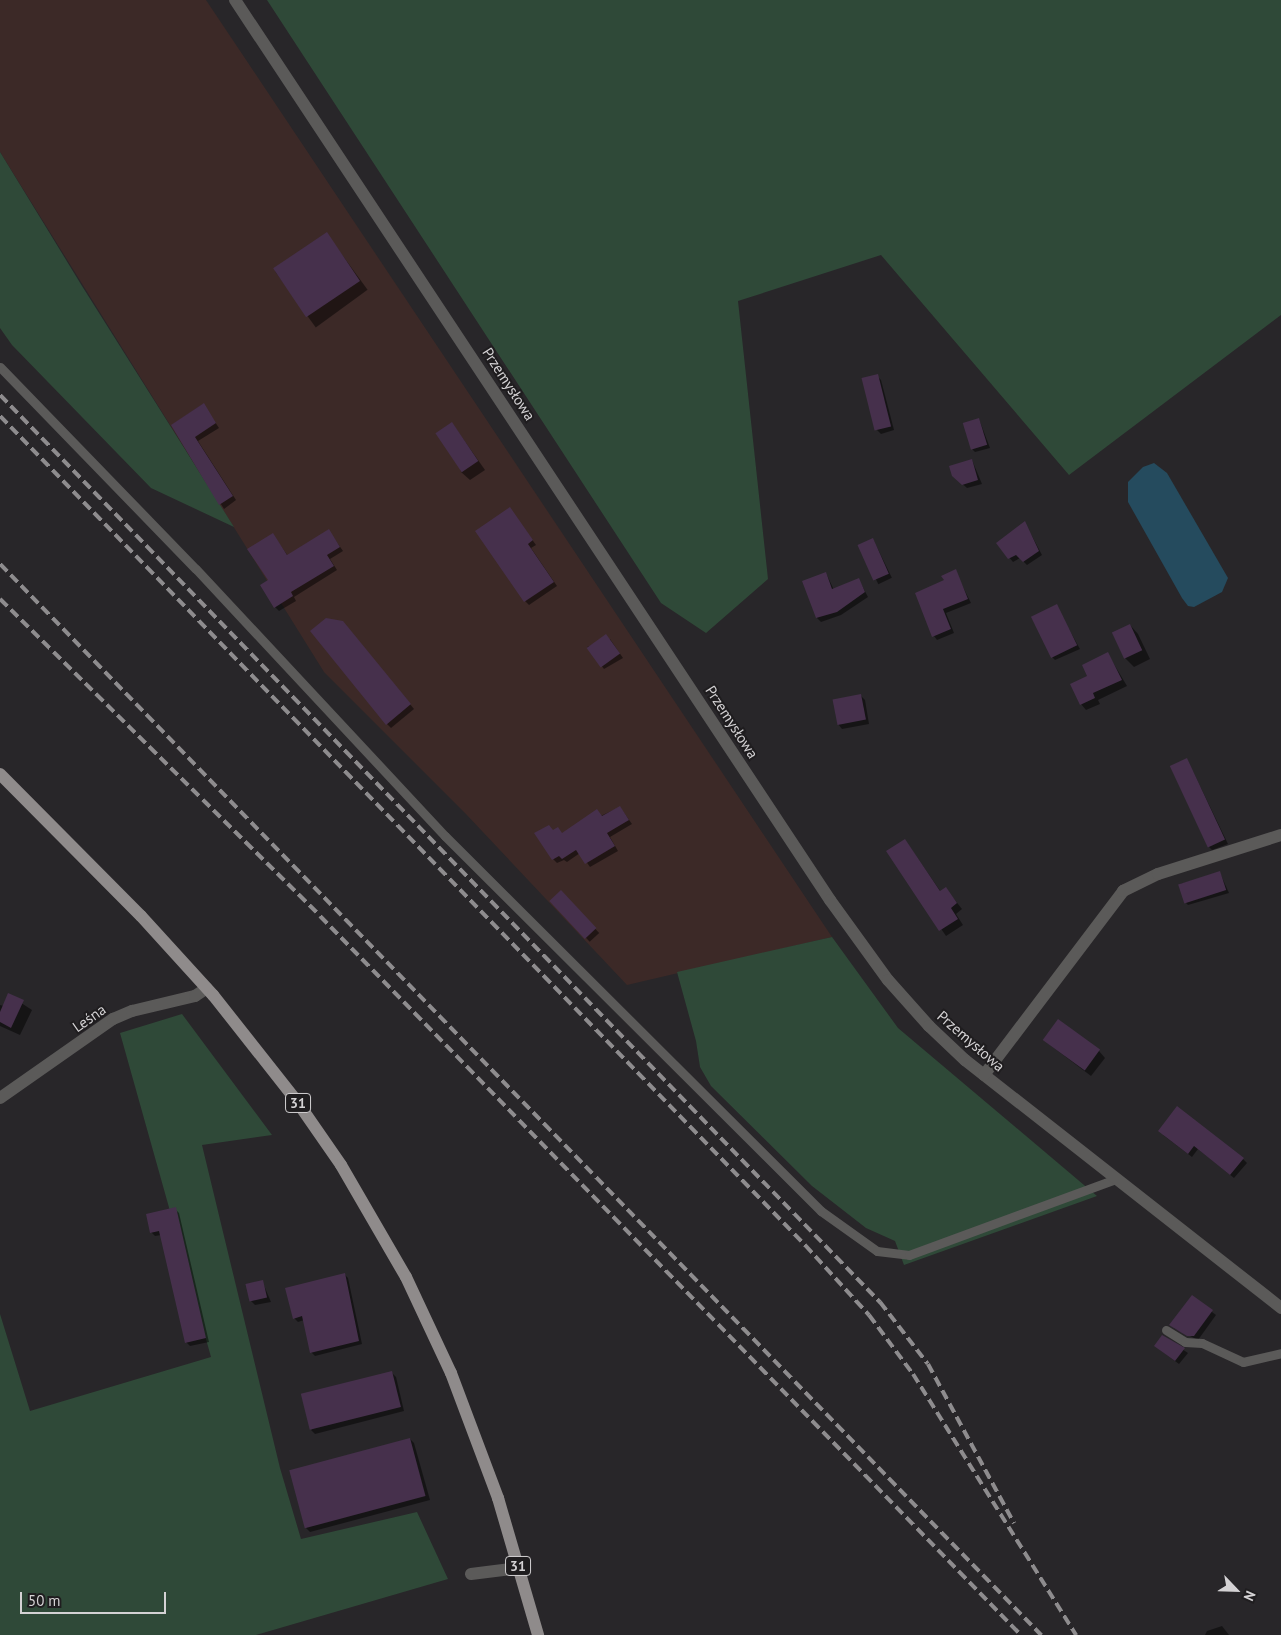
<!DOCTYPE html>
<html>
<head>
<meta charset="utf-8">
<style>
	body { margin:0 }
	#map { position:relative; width:1281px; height:1635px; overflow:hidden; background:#282629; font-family:"PT Sans",sans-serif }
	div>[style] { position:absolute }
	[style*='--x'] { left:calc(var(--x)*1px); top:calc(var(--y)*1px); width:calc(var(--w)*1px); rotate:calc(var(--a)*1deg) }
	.industrial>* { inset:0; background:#3c2927 }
	.green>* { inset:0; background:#2f4938 }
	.water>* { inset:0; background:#254b5e }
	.shadow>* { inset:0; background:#0007; transform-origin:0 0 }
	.building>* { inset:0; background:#46304c; transform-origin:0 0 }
	.lane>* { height:9px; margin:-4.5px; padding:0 4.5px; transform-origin:4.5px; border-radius:4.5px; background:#5b5a59 }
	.street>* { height:12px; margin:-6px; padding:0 6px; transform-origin:6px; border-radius:6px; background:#5b5a59 }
	.primary>* { height:12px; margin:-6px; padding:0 6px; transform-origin:6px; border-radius:6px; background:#8f8b8b }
	.rail>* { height:4px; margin-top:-2px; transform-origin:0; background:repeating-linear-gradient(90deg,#8e8c8e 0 10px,transparent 0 15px) }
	span { translate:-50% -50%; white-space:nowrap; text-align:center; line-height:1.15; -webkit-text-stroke:4px #1f1d1f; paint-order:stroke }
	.shield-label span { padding:1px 4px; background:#1f1d1f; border:1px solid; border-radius:4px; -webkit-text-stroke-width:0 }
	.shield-label { font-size:14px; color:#d4d2d4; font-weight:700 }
	.street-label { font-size:15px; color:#d4d2d4 }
	.north { position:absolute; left:1211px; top:1565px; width:50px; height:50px; -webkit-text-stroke:4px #1f1d1f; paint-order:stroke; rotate:114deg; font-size:14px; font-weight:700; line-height:20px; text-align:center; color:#d4d2d4 }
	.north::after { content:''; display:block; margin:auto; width:18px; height:22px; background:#d4d2d4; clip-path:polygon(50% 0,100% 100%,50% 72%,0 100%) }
	.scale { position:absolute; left:20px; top:1592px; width:146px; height:22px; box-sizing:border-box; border:2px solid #d4d2d4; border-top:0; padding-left:6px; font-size:15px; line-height:18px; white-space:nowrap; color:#d4d2d4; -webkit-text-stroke:4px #1f1d1f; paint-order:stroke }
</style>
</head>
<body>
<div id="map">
	<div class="industrial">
		<div style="clip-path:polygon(0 0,206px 0,832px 937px,627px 985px,465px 813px,324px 672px,0 152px)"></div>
	</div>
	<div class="green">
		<div style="clip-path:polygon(267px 0,1281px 0,1281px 315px,1069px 475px,881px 255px,738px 301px,768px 579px,706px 633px,661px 603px)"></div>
		<div style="clip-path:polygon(0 152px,82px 286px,234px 527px,151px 488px,12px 345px,0 328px)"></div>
		<div style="clip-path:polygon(832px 937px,898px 1028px,1097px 1196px,904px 1265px,895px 1241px,866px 1228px,812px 1186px,711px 1086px,700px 1067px,696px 1041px,677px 972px)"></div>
		<div style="clip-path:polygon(182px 1014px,272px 1135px,202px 1145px,280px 1468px,301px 1539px,417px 1512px,448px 1579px,256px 1635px,0 1635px,0 1314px,30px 1411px,211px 1357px,120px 1033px)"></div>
	</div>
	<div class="water">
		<div style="clip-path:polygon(1154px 463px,1167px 473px,1228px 578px,1222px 592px,1194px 607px,1188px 606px,1182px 598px,1128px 502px,1128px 482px,1143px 467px)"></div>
	</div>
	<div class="shadow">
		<div style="left:327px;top:234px;width:69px;height:64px;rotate:54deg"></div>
		<div style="clip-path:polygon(877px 376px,881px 380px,894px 430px,881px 434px,877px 430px)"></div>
		<div style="clip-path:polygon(203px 404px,219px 428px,198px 441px,236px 500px,224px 509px,172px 425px)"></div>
		<div style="clip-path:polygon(979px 419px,990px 448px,975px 452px,971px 448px)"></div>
		<div style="clip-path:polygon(452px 423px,485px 470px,470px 480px,461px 472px)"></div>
		<div style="clip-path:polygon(972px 460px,982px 484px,967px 488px,958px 480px)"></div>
		<div style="clip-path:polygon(510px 509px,536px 545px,531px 548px,557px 586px,529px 605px,525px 601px)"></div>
		<div style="clip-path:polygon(1025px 523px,1042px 555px,1027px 565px,1020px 558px,1013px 562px,997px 543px)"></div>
		<div style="clip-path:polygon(329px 531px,343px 551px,330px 559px,337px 570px,294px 597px,296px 601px,279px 611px,275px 607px,270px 581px,273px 535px,288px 556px)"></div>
		<div style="left:873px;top:539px;width:43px;height:15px;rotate:64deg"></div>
		<div style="clip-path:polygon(955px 571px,971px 603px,946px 613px,954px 633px,937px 640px,934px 636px,945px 581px)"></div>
		<div style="clip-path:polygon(826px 573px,834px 590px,859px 580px,868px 597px,841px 615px,821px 622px,817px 618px)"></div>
		<div style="clip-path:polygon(1056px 606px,1080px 649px,1055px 660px,1051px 656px)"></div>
		<div style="clip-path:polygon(1130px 625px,1138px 634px,1150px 659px,1134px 667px,1125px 658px)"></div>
		<div style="clip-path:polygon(347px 627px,414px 709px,391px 728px,387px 724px)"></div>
		<div style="clip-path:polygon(610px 639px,623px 658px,604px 669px,587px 647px)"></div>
		<div style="clip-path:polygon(1108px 654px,1127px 686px,1098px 700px,1100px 704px,1086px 710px,1081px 704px,1088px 676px)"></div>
		<div style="clip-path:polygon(861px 696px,865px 700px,869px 724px,842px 729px,838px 724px)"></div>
		<div style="clip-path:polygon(1187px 759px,1228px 844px,1212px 850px,1208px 846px)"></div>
		<div style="clip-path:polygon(620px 807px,632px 824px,610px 837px,618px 851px,590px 867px,580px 853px,567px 862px,564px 860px,557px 863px,553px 859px,553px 831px,562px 834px)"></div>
		<div style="clip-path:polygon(905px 840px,941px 892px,946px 889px,962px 909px,956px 914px,963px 925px,946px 936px,888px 851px)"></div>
		<div style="clip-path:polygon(1220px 873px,1229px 893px,1188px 905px,1184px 901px,1180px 884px)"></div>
		<div style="left:561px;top:892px;width:56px;height:13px;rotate:47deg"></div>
		<div style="clip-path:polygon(9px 995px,32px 1010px,20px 1035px,0 1026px,0 1005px,4px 1006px)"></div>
		<div style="clip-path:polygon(1050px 1045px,1099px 1051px,1105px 1058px,1091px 1076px)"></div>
		<div style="clip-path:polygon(1163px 1135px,1243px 1159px,1247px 1163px,1234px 1178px,1198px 1149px,1192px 1157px)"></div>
		<div style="clip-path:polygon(175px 1209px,179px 1213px,209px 1342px,190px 1346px,186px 1342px,161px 1235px,155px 1236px,151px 1232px)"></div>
		<div style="clip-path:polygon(344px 1274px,348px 1278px,362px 1344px,315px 1356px,311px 1352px,304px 1320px,298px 1322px,294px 1318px)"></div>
		<div style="clip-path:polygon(262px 1281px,271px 1302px,255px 1305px,251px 1301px)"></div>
		<div style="clip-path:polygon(1192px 1297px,1216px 1315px,1198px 1340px,1174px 1328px)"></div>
		<div style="clip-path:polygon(1162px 1336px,1188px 1353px,1179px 1364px,1160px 1350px)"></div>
		<div style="clip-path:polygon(392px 1373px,396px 1377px,404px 1411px,315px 1434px,311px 1430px)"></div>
		<div style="clip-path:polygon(410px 1439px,414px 1443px,430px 1500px,310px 1532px,306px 1528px)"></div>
		<div style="clip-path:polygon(1222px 1626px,1229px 1635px,1205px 1635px,1207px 1631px)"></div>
	</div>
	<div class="building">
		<div style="left:327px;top:232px;width:59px;height:65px;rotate:56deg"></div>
		<div style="left:878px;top:374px;width:54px;height:17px;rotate:76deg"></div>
		<div style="clip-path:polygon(204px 403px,216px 423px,195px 437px,233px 496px,219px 505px,171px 425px)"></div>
		<div style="left:979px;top:418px;width:28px;height:17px;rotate:73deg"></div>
		<div style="left:452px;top:422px;width:47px;height:20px;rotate:56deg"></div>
		<div style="clip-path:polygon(972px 459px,978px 480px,962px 485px,952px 476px,949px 466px)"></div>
		<div style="clip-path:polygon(510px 507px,533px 540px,528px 544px,554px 582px,524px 602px,475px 531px)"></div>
		<div style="clip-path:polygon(1025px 521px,1039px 551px,1023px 562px,1016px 555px,1008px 559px,996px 543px)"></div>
		<div style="clip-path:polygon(329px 529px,340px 547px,327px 555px,334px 566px,291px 592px,293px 596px,274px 608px,260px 585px,268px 580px,247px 549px,273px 533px,287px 555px)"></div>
		<div style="left:873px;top:538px;width:39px;height:17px;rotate:66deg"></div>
		<div style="clip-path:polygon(956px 569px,968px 599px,943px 609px,951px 629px,932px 637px,915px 593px,944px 580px,941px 576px)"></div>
		<div style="clip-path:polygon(826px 572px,832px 589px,859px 578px,865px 592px,837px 612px,816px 618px,802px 581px)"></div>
		<div style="left:1057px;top:604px;width:46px;height:29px;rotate:64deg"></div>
		<div style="clip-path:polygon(326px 618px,343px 621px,411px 704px,386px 725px,310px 631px)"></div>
		<div style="left:1130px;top:624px;width:29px;height:20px;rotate:65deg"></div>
		<div style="left:606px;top:634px;width:24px;height:24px;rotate:54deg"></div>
		<div style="clip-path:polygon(1108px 652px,1122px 680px,1093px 693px,1095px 698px,1080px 705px,1070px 684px,1087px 676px,1082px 665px)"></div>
		<div style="left:861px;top:694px;width:26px;height:29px;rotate:79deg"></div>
		<div style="left:1187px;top:758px;width:90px;height:19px;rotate:65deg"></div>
		<div style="clip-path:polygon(620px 806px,629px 820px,607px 833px,615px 846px,585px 864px,576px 850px,562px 859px,559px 856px,552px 860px,534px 833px,549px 825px,553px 830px,558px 827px,562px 833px,597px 809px,602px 816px)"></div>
		<div style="clip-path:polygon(905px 839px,940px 891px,946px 887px,957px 903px,951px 908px,958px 919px,939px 931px,886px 851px)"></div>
		<div style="left:1220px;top:871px;width:20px;height:44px;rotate:72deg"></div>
		<div style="left:561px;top:890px;width:52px;height:16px;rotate:47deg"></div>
		<div style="clip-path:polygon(8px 993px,24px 1000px,11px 1028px,0 1022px,0 1012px)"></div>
		<div style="left:1058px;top:1019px;width:52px;height:26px;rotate:36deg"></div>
		<div style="clip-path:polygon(1177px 1106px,1244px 1158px,1230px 1175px,1194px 1146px,1188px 1154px,1158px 1131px)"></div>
		<div style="clip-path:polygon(176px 1207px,206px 1338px,185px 1343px,159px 1231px,150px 1233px,146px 1214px)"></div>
		<div style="clip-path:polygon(345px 1273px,359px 1341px,310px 1353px,302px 1316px,293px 1319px,285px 1288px)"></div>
		<div style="left:263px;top:1280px;width:18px;height:18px;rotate:77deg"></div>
		<div style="clip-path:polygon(1192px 1295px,1213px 1310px,1194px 1336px,1187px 1336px,1169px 1325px)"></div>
		<div style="clip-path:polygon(1162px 1335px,1185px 1348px,1175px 1361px,1154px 1346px)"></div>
		<div style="left:392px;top:1371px;width:37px;height:94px;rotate:76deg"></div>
		<div style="left:410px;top:1438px;width:60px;height:125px;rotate:75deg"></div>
	</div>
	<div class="lane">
		<div style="--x:0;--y:367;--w:281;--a:45.9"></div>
		<div style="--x:196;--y:569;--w:365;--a:47"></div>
		<div style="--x:445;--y:836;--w:531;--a:44.92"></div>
		<div style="--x:821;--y:1211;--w:69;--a:35.5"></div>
		<div style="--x:877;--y:1251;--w:32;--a:7"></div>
		<div style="--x:909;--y:1255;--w:221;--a:-20.2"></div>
		<div style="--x:1166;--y:1330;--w:22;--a:32"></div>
		<div style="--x:1185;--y:1342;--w:17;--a:3"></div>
		<div style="--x:1202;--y:1343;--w:45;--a:24.9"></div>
		<div style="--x:1243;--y:1362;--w:39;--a:-13"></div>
	</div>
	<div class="street">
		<div style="--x:235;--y:0;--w:1079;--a:56.53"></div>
		<div style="--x:830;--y:900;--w:99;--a:54.1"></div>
		<div style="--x:888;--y:980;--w:62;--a:48.3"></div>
		<div style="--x:929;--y:1026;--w:50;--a:43.4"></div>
		<div style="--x:965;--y:1060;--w:402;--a:38.1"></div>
		<div style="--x:984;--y:1075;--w:231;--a:-52.9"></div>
		<div style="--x:1123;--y:891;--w:39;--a:-26"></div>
		<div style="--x:1158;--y:874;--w:129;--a:-17.6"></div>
		<div style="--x:0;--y:1098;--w:138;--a:-35"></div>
		<div style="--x:113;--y:1019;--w:21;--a:-23"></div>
		<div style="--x:132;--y:1011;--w:65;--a:-13.4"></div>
		<div style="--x:195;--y:996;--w:14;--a:-34"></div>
		<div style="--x:471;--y:1574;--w:48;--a:-7.1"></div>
	</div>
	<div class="primary">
		<div style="--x:0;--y:774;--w:200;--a:45.2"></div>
		<div style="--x:141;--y:916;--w:107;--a:47.7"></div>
		<div style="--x:213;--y:995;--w:134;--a:51.7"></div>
		<div style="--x:296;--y:1100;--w:79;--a:55.3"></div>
		<div style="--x:341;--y:1165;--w:129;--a:59.9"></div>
		<div style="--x:406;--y:1277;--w:106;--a:64.9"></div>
		<div style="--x:451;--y:1373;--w:134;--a:69.4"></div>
		<div style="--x:498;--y:1498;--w:143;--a:73.7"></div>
	</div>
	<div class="rail">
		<div style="--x:0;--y:395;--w:1264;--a:45.87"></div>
		<div style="--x:880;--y:1302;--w:78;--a:52.3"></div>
		<div style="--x:928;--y:1364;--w:181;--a:61.6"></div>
		<div style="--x:0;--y:416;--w:1156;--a:45.84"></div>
		<div style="--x:805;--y:1245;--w:95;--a:47.6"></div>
		<div style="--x:869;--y:1315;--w:74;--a:53.3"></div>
		<div style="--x:913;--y:1374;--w:308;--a:58"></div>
		<div style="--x:0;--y:564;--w:1494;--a:45.81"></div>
		<div style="--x:0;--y:599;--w:450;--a:44.7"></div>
		<div style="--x:320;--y:916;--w:1004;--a:45.73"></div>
	</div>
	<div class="shield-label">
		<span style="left:298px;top:1103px">31</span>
		<span style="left:518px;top:1566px">31</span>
	</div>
	<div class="street-label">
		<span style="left:509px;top:384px;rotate:57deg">Przemysłowa</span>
		<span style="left:732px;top:722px;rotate:57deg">Przemysłowa</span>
		<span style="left:89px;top:1018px;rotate:-35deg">Leśna</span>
		<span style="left:971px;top:1041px;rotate:41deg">Przemysłowa</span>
	</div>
	<div class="north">N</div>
	<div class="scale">50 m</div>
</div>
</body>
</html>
